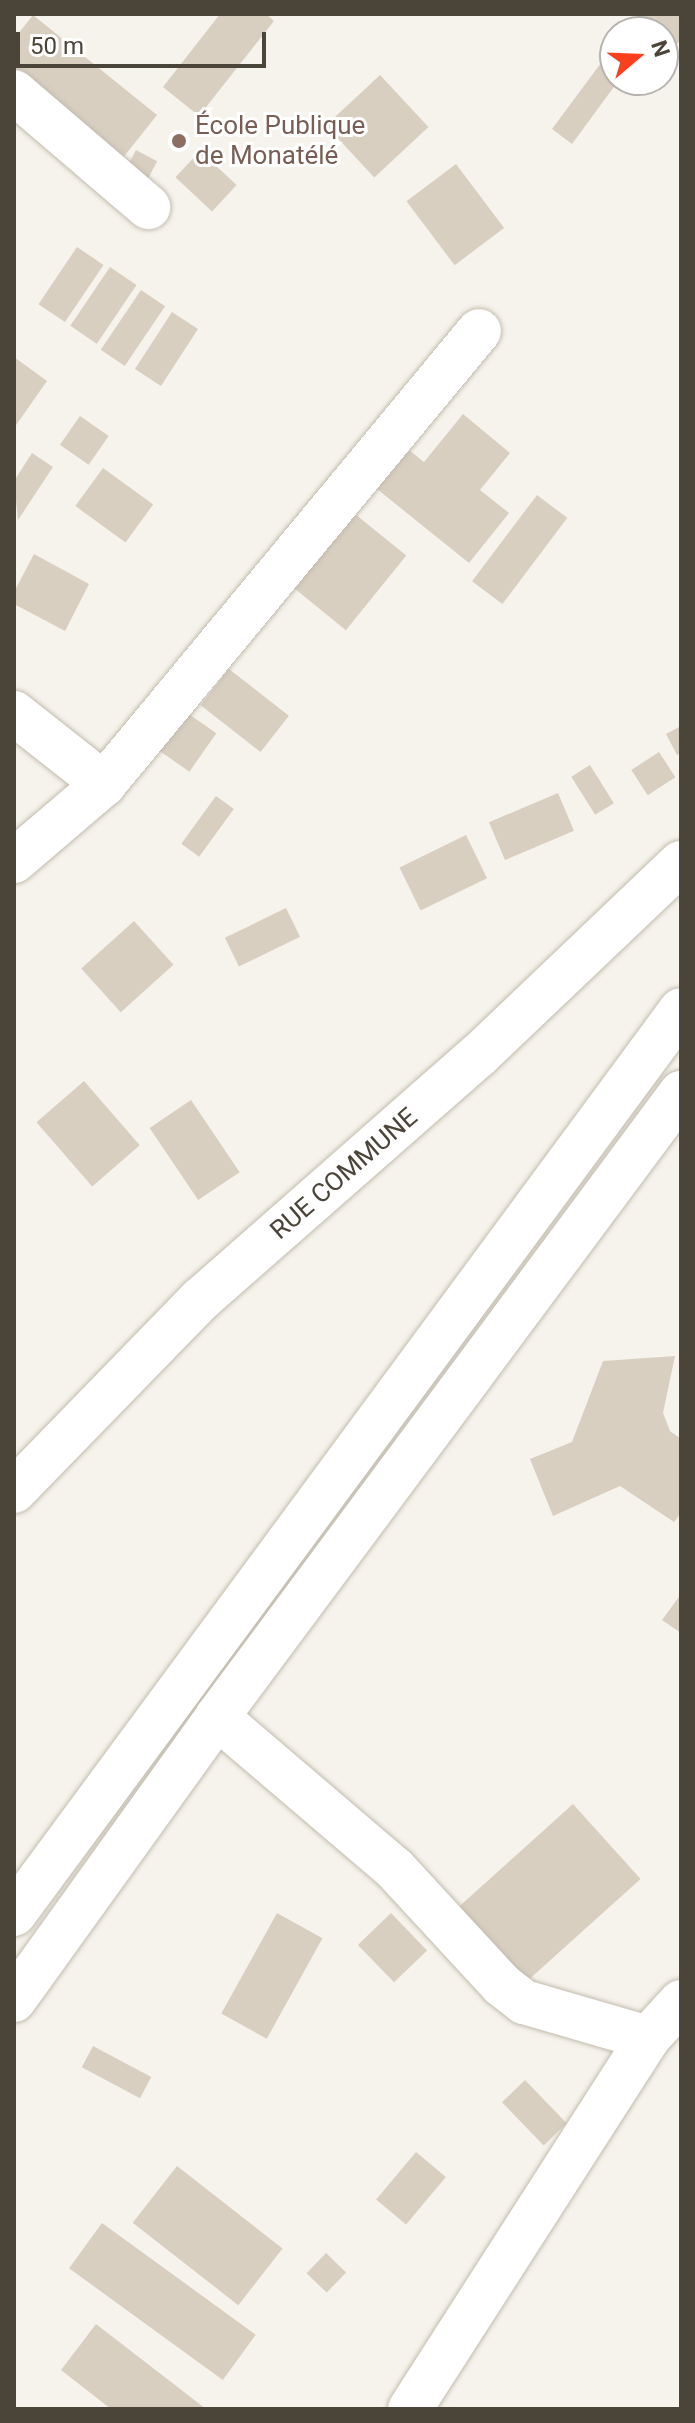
<!DOCTYPE html>
<html>
<head>
<meta charset="utf-8">
<style>
	body { margin:0 }
	#map { position:relative; width:695px; height:2423px; overflow:hidden; background:#f6f3ec; font-family:Roboto,sans-serif }
	div>[style] { position:absolute }
	[style*='--x'] { left:calc(var(--x)*1px); top:calc(var(--y)*1px); width:calc(var(--w)*1px); rotate:calc(var(--a)*1deg) }
	.building>* { inset:0; background:#d8cfc1; transform-origin:0 0 }
	.roads { filter:drop-shadow(0 0 2px #c2bbae) drop-shadow(0 0 2px #c2bbae) }
	.minor>* { height:44px; margin:-22px; padding:0 22px; transform-origin:22px; border-radius:22px; background:#fff }
	.dots>* { width:22px; height:22px; translate:-50% -50%; box-sizing:border-box; border:4px solid #fff; border-radius:50% }
	span { translate:-50% -50%; white-space:nowrap; text-align:center; line-height:1.15; -webkit-text-stroke:6px #fff; paint-order:stroke }
	.education-label { font-size:26px; color:#785e54 }
	.left { translate:0 -50%; text-align:left }
	.street-label { font-size:26px; color:#4b4439 }
	.frame { position:absolute; inset:0; border:16px solid #4b4439; pointer-events:none }
	.north { position:absolute; left:599px; top:16px; width:80px; height:80px; box-sizing:border-box; background:#fff; border:2px solid #b7b4b0; border-radius:50%; rotate:71deg; font-size:22px; font-weight:700; line-height:32px; text-align:center; color:#4b4439 }
	.north::after { content:''; display:block; margin:auto; width:28px; height:36px; background:#fc3f1d; clip-path:polygon(50% 0,100% 100%,50% 72%,0 100%) }
	.scale { position:absolute; left:16px; top:32px; width:250px; height:36px; box-sizing:border-box; border:4px solid #4b4439; border-top:0; padding-left:10px; font-size:24px; line-height:28px; white-space:nowrap; color:#4b4439; -webkit-text-stroke:6px #fff; paint-order:stroke }
</style>
</head>
<body>
<div id="map">
	<div class="building">
		<div style="clip-path:polygon(220px 14px,266px 14px,274px 21px,199px 116px,163px 87px)"></div>
		<div style="clip-path:polygon(638px 14px,681px 14px,681px 40px,667px 53px,663px 32px,640px 32px,630px 24px)"></div>
		<div style="clip-path:polygon(33px 15px,157px 115px,122px 159px,14px 72px,14px 39px)"></div>
		<div style="clip-path:polygon(615px 44px,615px 80px,619px 80px,572px 144px,552px 129px)"></div>
		<div style="left:380px;top:75px;width:71px;height:74px;rotate:47deg"></div>
		<div style="left:136px;top:150px;width:24px;height:19px;rotate:28deg"></div>
		<div style="left:200px;top:151px;width:50px;height:36px;rotate:43deg"></div>
		<div style="left:456px;top:164px;width:80px;height:62px;rotate:53deg"></div>
		<div style="left:77px;top:247px;width:32px;height:69px;rotate:34deg"></div>
		<div style="left:110px;top:267px;width:32px;height:71px;rotate:34deg"></div>
		<div style="left:141px;top:290px;width:29px;height:72px;rotate:34deg"></div>
		<div style="left:172px;top:312px;width:31px;height:68px;rotate:33deg"></div>
		<div style="clip-path:polygon(14px 357px,47px 381px,14px 428px)"></div>
		<div style="clip-path:polygon(463px 414px,510px 453px,480px 490px,509px 513px,469px 563px,377px 489px,409px 450px,424px 462px)"></div>
		<div style="left:80px;top:416px;width:35px;height:35px;rotate:35deg"></div>
		<div style="clip-path:polygon(32px 453px,53px 467px,18px 520px,14px 481px)"></div>
		<div style="left:103px;top:468px;width:62px;height:47px;rotate:36deg"></div>
		<div style="left:537px;top:495px;width:38px;height:108px;rotate:37deg"></div>
		<div style="left:355px;top:514px;width:66px;height:96px;rotate:39deg"></div>
		<div style="clip-path:polygon(34px 554px,89px 584px,65px 631px,14px 604px,14px 592px)"></div>
		<div style="left:229px;top:669px;width:76px;height:46px;rotate:38deg"></div>
		<div style="left:186px;top:712px;width:37px;height:47px;rotate:35deg"></div>
		<div style="clip-path:polygon(681px 726px,681px 753px,677px 755px,666px 734px)"></div>
		<div style="left:659px;top:752px;width:30px;height:33px;rotate:57deg"></div>
		<div style="left:590px;top:765px;width:45px;height:22px;rotate:58deg"></div>
		<div style="left:558px;top:793px;width:41px;height:75px;rotate:67deg"></div>
		<div style="left:216px;top:796px;width:22px;height:59px;rotate:36deg"></div>
		<div style="left:466px;top:835px;width:48px;height:74px;rotate:64deg"></div>
		<div style="left:286px;top:908px;width:32px;height:68px;rotate:64deg"></div>
		<div style="left:134px;top:921px;width:59px;height:71px;rotate:48deg"></div>
		<div style="left:84px;top:1081px;width:85px;height:63px;rotate:49deg"></div>
		<div style="left:191px;top:1100px;width:87px;height:50px;rotate:56deg"></div>
		<div style="clip-path:polygon(675px 1356px,663px 1413px,670px 1431px,681px 1439px,681px 1513px,674px 1522px,620px 1486px,553px 1516px,530px 1459px,572px 1442px,603px 1361px)"></div>
		<div style="clip-path:polygon(681px 1594px,681px 1633px,662px 1620px)"></div>
		<div style="left:573px;top:1804px;width:101px;height:157px;rotate:48deg"></div>
		<div style="left:277px;top:1913px;width:52px;height:115px;rotate:29deg"></div>
		<div style="left:391px;top:1913px;width:52px;height:46px;rotate:46deg"></div>
		<div style="left:93px;top:2046px;width:66px;height:24px;rotate:28deg"></div>
		<div style="left:525px;top:2080px;width:60px;height:32px;rotate:46deg"></div>
		<div style="left:416px;top:2152px;width:39px;height:62px;rotate:40deg"></div>
		<div style="left:177px;top:2166px;width:134px;height:72px;rotate:38deg"></div>
		<div style="left:102px;top:2223px;width:190px;height:56px;rotate:36deg"></div>
		<div style="left:326px;top:2253px;width:28px;height:28px;rotate:44deg"></div>
		<div style="clip-path:polygon(96px 2324px,206px 2409px,111px 2409px,61px 2370px)"></div>
	</div>
	<div class="roads">
		<div class="minor">
			<div style="--x:14;--y:92;--w:177;--a:40.6"></div>
			<div style="--x:14;--y:713;--w:115;--a:38.3"></div>
			<div style="--x:14;--y:861;--w:118;--a:-40.5"></div>
			<div style="--x:104;--y:784;--w:588;--a:-50.38"></div>
			<div style="--x:14;--y:1491;--w:268;--a:-45.8"></div>
			<div style="--x:201;--y:1299;--w:368;--a:-41.3"></div>
			<div style="--x:478;--y:1056;--w:280;--a:-43.6"></div>
			<div style="--x:217;--y:1717;--w:233;--a:40.5"></div>
			<div style="--x:394;--y:1868;--w:159;--a:47.3"></div>
			<div style="--x:502;--y:1985;--w:28;--a:38"></div>
			<div style="--x:524;--y:2002;--w:129;--a:16.2"></div>
			<div style="--x:14;--y:1914;--w:1123;--a:-53.58"></div>
			<div style="--x:14;--y:2000;--w:348;--a:-54.3"></div>
			<div style="--x:217;--y:1717;--w:778;--a:-53.37"></div>
			<div style="--x:410;--y:2409;--w:441;--a:-57.3"></div>
			<div style="--x:648;--y:2038;--w:49;--a:-47.5"></div>
		</div>
	</div>
	<div class="dots">
		<div style="left:179px;top:141px;background:#8d6e63"></div>
	</div>
	<div class="education-label">
		<span class="left" style="left:195px;top:141px">École Publique<br>de Monatélé</span>
	</div>
	<div class="street-label">
		<span style="left:344px;top:1174px;rotate:-41deg">RUE COMMUNE</span>
	</div>
	<div class="frame"></div>
	<div class="north">N</div>
	<div class="scale">50 m</div>
</div>
</body>
</html>
